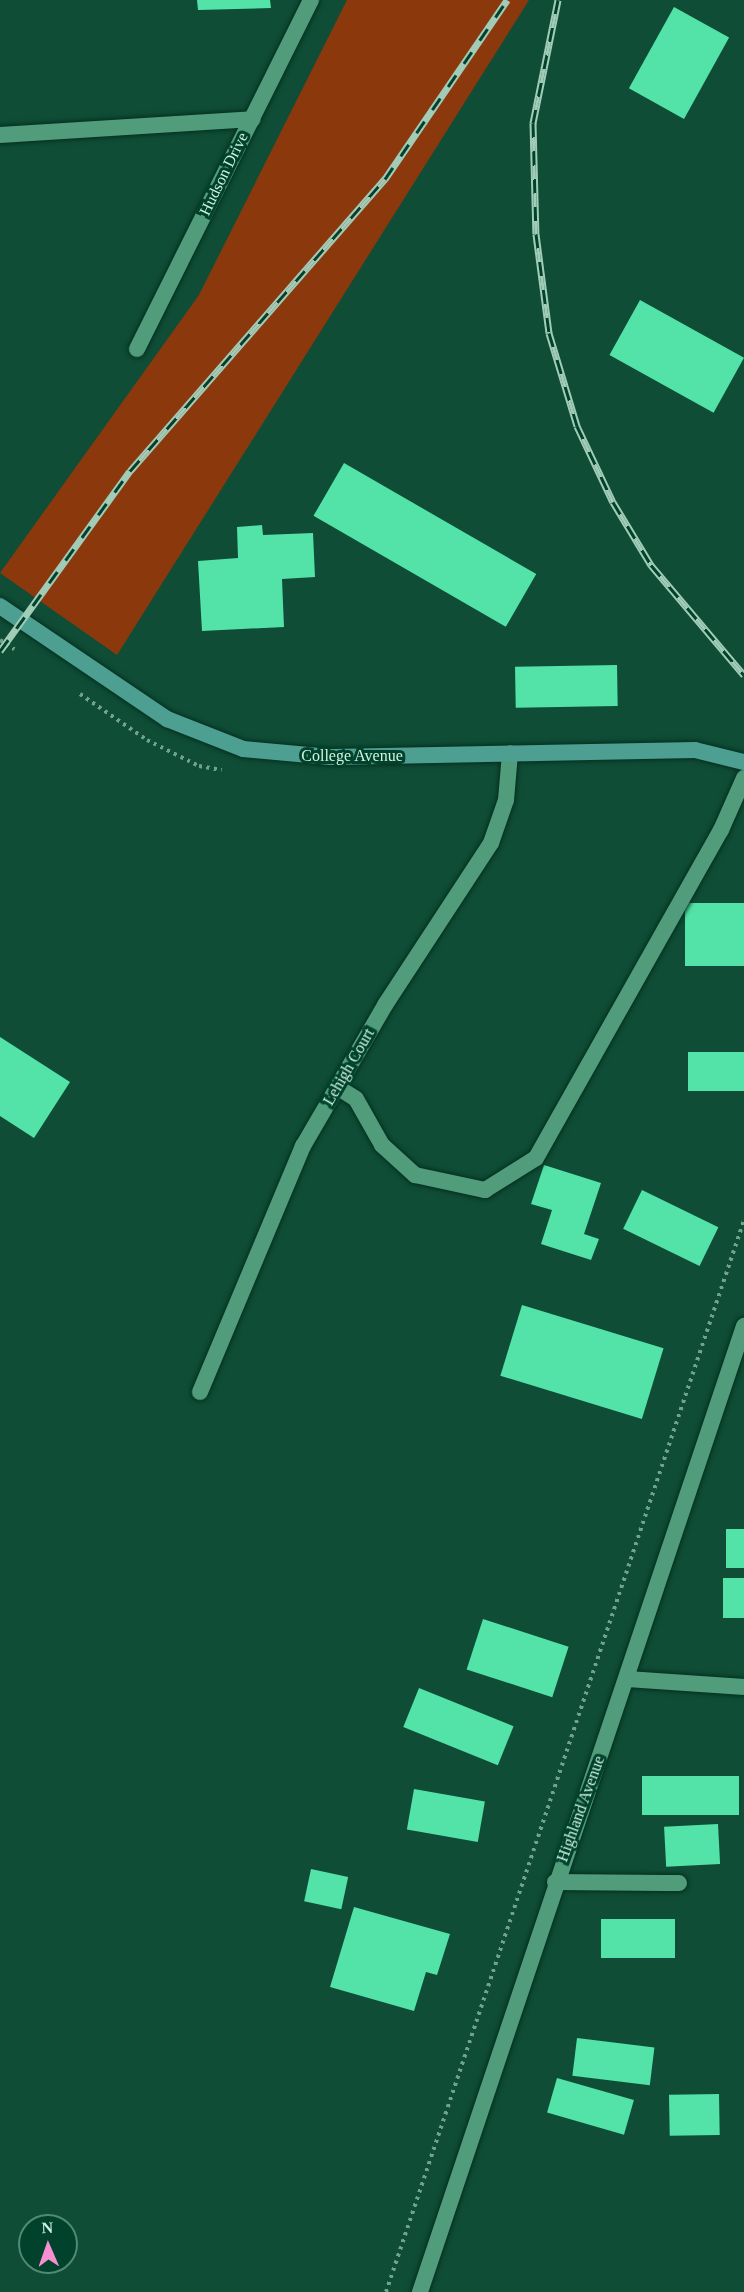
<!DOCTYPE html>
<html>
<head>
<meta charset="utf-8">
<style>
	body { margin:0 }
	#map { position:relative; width:744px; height:2292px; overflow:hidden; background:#0f4d36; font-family:Georgia,serif }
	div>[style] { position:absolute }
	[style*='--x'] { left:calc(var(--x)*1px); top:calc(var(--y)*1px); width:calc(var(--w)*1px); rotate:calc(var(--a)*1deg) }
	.green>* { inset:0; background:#8c380d }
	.building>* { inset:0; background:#53e3a9; transform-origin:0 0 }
	.path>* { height:4px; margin-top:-2px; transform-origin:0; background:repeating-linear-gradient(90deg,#71a28c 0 3px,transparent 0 7.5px) }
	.roads { filter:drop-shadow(0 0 2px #053020) drop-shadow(0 0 2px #053020) }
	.service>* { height:16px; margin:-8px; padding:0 8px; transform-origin:8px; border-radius:8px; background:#519d7b }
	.minor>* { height:16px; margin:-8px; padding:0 8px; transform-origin:8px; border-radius:8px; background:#519d7b }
	.tertiary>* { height:16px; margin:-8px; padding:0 8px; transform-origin:8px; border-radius:8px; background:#519d7b }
	.secondary>* { height:16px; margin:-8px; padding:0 8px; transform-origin:8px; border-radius:8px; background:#4c9f91 }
	.rail>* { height:7px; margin-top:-3.5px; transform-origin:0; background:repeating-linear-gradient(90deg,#00422c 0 14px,#a1ccb8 0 28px); box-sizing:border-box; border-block:2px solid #a1ccb8 }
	span { translate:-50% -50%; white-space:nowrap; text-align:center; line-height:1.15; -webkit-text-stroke:6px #00422c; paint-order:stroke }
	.street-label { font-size:16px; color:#cff4e0 }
	.north { position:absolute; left:18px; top:2214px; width:60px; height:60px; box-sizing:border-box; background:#00422c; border:2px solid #538974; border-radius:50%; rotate:358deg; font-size:16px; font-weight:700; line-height:24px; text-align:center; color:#cff4e0 }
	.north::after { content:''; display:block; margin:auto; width:21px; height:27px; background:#f690d0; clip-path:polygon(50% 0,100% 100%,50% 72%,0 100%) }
</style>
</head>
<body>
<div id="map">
	<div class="green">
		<div style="clip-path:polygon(347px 0,529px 0,117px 655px,0 573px,199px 295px)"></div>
	</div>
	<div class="building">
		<div style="clip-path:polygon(197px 0,270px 0,271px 8px,198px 10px)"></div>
		<div style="left:674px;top:7px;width:63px;height:93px;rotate:29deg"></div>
		<div style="left:640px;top:300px;width:119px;height:63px;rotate:29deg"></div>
		<div style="left:344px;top:463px;width:222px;height:61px;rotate:30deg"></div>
		<div style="clip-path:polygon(262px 525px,263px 535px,313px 533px,315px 577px,282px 579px,284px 627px,202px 631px,198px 561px,238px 558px,237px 527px)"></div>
		<div style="left:617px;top:665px;width:41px;height:102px;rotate:89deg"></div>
		<div style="left:685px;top:903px;width:59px;height:63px"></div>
		<div style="clip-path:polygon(0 1037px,70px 1082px,34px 1138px,0 1116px)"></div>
		<div style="left:744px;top:1052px;width:39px;height:56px;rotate:90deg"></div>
		<div style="clip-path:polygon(544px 1165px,601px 1183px,584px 1234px,599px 1239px,591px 1260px,541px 1244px,552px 1210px,531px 1204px)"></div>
		<div style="left:642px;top:1190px;width:85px;height:43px;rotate:26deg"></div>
		<div style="left:522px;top:1305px;width:148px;height:74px;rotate:17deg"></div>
		<div style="left:744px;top:1529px;width:39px;height:18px;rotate:90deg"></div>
		<div style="left:723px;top:1578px;width:21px;height:40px"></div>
		<div style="left:483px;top:1619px;width:90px;height:53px;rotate:18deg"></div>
		<div style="left:419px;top:1688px;width:102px;height:42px;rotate:22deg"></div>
		<div style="left:739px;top:1776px;width:39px;height:97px;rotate:90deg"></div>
		<div style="left:414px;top:1789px;width:72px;height:41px;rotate:10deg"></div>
		<div style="left:718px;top:1824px;width:40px;height:54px;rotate:87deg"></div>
		<div style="left:311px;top:1869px;width:38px;height:33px;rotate:12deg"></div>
		<div style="clip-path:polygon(354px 1907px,450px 1934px,437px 1975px,426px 1972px,414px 2011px,330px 1987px)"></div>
		<div style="left:675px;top:1919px;width:39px;height:74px;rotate:90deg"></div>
		<div style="left:577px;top:2038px;width:78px;height:38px;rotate:7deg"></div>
		<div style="left:557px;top:2078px;width:80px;height:36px;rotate:16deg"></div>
		<div style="left:719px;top:2094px;width:41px;height:50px;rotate:89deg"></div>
	</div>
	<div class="path">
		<div style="--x:0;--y:640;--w:17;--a:33"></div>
		<div style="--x:80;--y:694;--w:81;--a:34.5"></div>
		<div style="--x:147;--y:740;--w:58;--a:26.6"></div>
		<div style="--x:199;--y:766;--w:23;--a:10"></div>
		<div style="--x:386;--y:2292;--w:1130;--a:-71.53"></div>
	</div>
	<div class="roads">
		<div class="service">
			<div style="--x:0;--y:135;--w:253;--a:-3.6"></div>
			<div style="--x:337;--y:1087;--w:22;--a:32"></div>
			<div style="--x:356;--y:1099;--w:53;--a:60.5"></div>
			<div style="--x:382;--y:1145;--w:45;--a:42.3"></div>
			<div style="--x:415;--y:1175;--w:72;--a:12.1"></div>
			<div style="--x:485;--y:1190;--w:60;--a:-32.1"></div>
			<div style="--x:536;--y:1158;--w:377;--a:-60.6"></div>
			<div style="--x:721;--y:830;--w:57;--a:-66.1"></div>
		</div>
		<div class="minor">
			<div style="--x:137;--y:349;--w:390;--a:-63.5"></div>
			<div style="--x:200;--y:1392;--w:267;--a:-67.3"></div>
			<div style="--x:303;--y:1146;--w:163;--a:-59.8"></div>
			<div style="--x:385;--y:1005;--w:194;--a:-56.8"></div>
			<div style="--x:491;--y:843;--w:46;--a:-70.8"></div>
			<div style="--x:506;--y:800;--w:47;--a:-85.1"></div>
			<div style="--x:628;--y:1679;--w:116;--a:3.9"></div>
			<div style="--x:555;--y:1882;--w:124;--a:0.5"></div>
		</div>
		<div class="tertiary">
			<div style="--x:420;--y:2292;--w:1019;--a:-71.46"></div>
		</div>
		<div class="secondary">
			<div style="--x:0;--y:606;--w:202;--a:34.1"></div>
			<div style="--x:167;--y:719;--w:82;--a:21.5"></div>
			<div style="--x:243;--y:749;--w:88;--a:5.2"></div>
			<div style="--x:331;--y:757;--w:364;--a:-1.1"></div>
			<div style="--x:695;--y:750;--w:50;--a:13.8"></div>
		</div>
	</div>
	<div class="rail">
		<div style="--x:558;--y:0;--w:126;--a:101.5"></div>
		<div style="--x:533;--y:123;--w:111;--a:88.5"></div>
		<div style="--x:536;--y:234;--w:100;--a:82.5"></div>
		<div style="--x:549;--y:333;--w:97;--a:73.2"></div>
		<div style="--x:577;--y:426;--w:84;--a:64.7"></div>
		<div style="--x:613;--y:502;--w:74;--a:58.9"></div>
		<div style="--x:651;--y:565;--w:144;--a:49.8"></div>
		<div style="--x:0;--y:651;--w:222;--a:-54.2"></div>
		<div style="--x:130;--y:471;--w:388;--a:-48.9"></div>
		<div style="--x:385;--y:179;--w:217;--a:-55.7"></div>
	</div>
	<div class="street-label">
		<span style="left:224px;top:174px;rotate:-64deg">Hudson Drive</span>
		<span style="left:352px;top:756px">College Avenue</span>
		<span style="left:349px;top:1067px;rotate:-60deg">Lehigh Court</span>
		<span style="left:581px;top:1809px;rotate:-70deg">Highland Avenue</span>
	</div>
	<div class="north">N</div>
</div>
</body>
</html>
